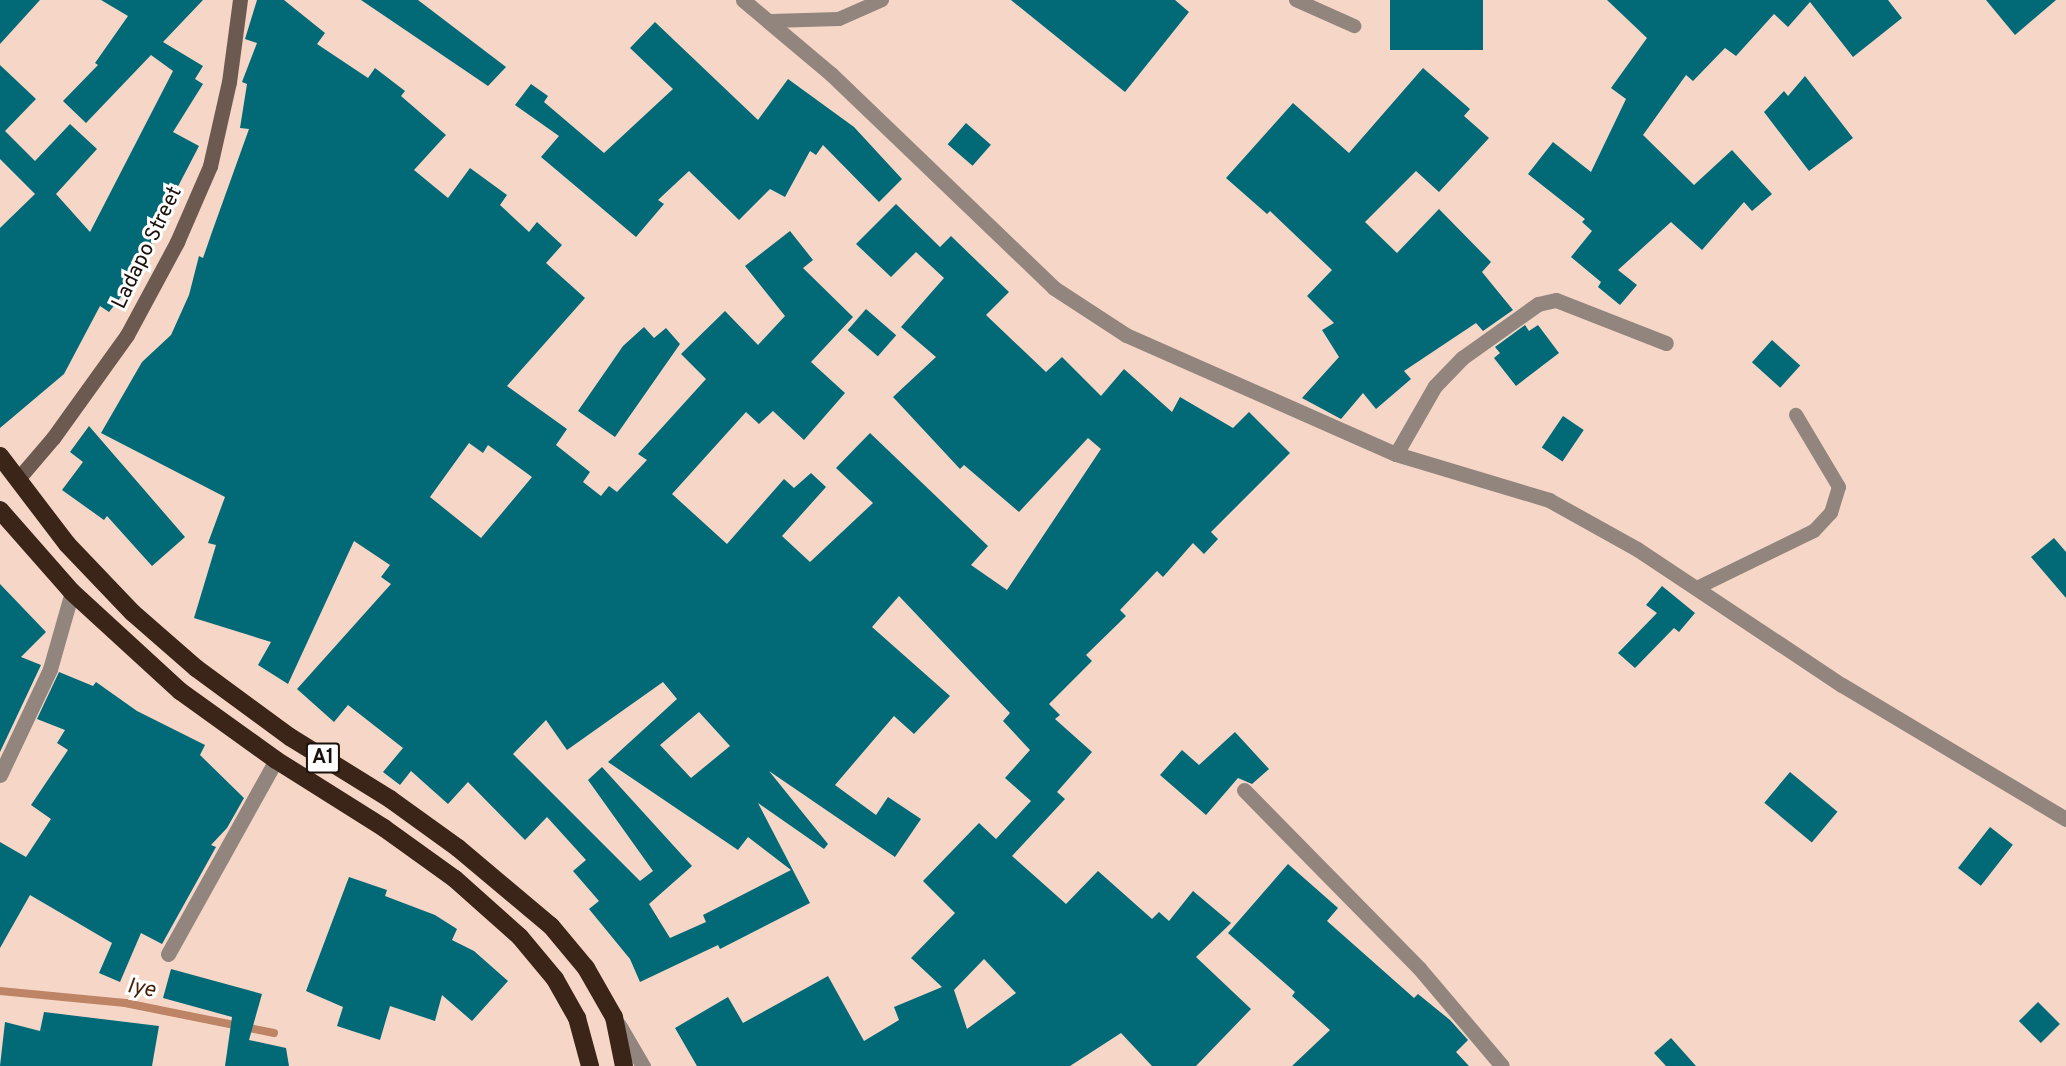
<!DOCTYPE html>
<html>
<head>
<meta charset="utf-8">
<style>
	body { margin:0 }
	#map { position:relative; width:2066px; height:1066px; overflow:hidden; background:#f6d7c7; font-family:Overpass,sans-serif }
	div>[style] { position:absolute }
	[style*='--x'] { left:calc(var(--x)*1px); top:calc(var(--y)*1px); width:calc(var(--w)*1px); rotate:calc(var(--a)*1deg) }
	.stream>* { height:8px; margin:-4px; padding:0 4px; transform-origin:4px; border-radius:4px; background:#bd8465 }
	.building>* { inset:0; background:#026977; transform-origin:0 0 }
	.lane>* { height:14px; margin:-7px; padding:0 7px; transform-origin:7px; border-radius:7px; background:#91857e }
	.street>* { height:15px; margin:-7.5px; padding:0 7.5px; transform-origin:7.5px; border-radius:7.5px; background:#91857e }
	.secondary>* { height:15px; margin:-7.5px; padding:0 7.5px; transform-origin:7.5px; border-radius:7.5px; background:#6c5a51 }
	.highway>* { height:18px; margin:-9px; padding:0 9px; transform-origin:9px; border-radius:9px; background:#3b2518 }
	span { translate:-50% -50%; white-space:nowrap; text-align:center; line-height:1.15; -webkit-text-stroke:6px #fff; paint-order:stroke }
	.shield-label span { padding:2px 4px; background:#fff; border:2px solid; border-radius:4px; -webkit-text-stroke-width:0 }
	.shield-label { font-size:20px; color:#1c120c; font-weight:700 }
	.street-label { font-size:21px; color:#1c120c }
	.water-label { font-size:22px; color:#451f07; font-style:italic }
</style>
</head>
<body>
<div id="map">
	<div class="stream">
		<div style="--x:0;--y:991;--w:126;--a:5.5"></div>
		<div style="--x:125;--y:1003;--w:152;--a:11.4"></div>
	</div>
	<div class="building">
		<div style="clip-path:polygon(0 0,40px 0,0 44px)"></div>
		<div style="clip-path:polygon(101px 0,203px 0,163px 42px,203px 66px,195px 79px,203px 84px,173px 132px,199px 146px,157px 227px,160px 229px,139px 267px,143px 269px,109px 312px,100px 306px,64px 374px,0 428px,0 228px,35px 194px,0 159px,0 65px,36px 99px,5px 131px,35px 161px,70px 124px,97px 149px,56px 194px,90px 232px,173px 71px,151px 55px,86px 123px,63px 101px,98px 65px,95px 63px,128px 16px)"></div>
		<div style="clip-path:polygon(evenodd,257px 0,284px 0,325px 33px,317px 44px,368px 78px,375px 68px,405px 91px,401px 96px,446px 135px,414px 170px,448px 198px,470px 168px,507px 195px,500px 205px,529px 232px,537px 222px,562px 245px,546px 263px,585px 298px,507px 386px,567px 429px,556px 445px,590px 472px,583px 482px,601px 496px,609px 486px,617px 492px,647px 460px,638px 454px,706px 379px,681px 354px,725px 311px,758px 345px,785px 316px,745px 266px,790px 231px,813px 260px,803px 268px,853px 317px,811px 362px,845px 393px,804px 440px,773px 411px,759px 424px,746px 412px,672px 494px,727px 544px,784px 479px,794px 488px,811px 473px,826px 487px,782px 536px,810px 562px,873px 503px,836px 468px,870px 433px,988px 546px,971px 565px,1007px 590px,1101px 449px,1088px 438px,1019px 512px,964px 465px,960px 469px,893px 397px,936px 357px,901px 327px,944px 278px,916px 252px,891px 277px,856px 244px,896px 204px,940px 247px,951px 236px,1009px 292px,986px 315px,1046px 372px,1062px 357px,1101px 396px,1124px 369px,1172px 412px,1180px 397px,1233px 428px,1249px 412px,1290px 453px,1211px 532px,1218px 539px,1204px 554px,1193px 543px,1163px 577px,1157px 571px,1120px 610px,1126px 616px,1086px 655px,1092px 661px,1049px 704px,1060px 715px,1055px 719px,1092px 752px,1057px 792px,1065px 799px,1012px 856px,1066px 904px,1098px 871px,1152px 919px,1159px 912px,1169px 921px,1193px 891px,1231px 923px,1196px 957px,1251px 1009px,1196px 1066px,1152px 1066px,1121px 1033px,1070px 1066px,697px 1066px,675px 1028px,728px 997px,743px 1023px,828px 976px,864px 1041px,899px 1020px,894px 1007px,942px 987px,911px 958px,955px 913px,923px 881px,979px 823px,996px 839px,1031px 801px,1005px 778px,1030px 750px,1003px 721px,1010px 713px,899px 596px,872px 627px,950px 696px,914px 734px,894px 716px,835px 785px,876px 815px,888px 797px,921px 819px,895px 857px,769px 771px,828px 844px,824px 849px,758px 803px,810px 903px,720px 949px,718px 945px,640px 982px,630px 959px,589px 909px,599px 901px,573px 871px,586px 860px,547px 817px,525px 840px,468px 782px,448px 804px,411px 771px,400px 785px,383px 772px,403px 748px,348px 705px,334px 722px,297px 689px,391px 584px,381px 577px,390px 565px,354px 541px,288px 684px,258px 665px,271px 642px,194px 618px,216px 545px,208px 543px,225px 497px,101px 433px,142px 362px,171px 335px,189px 295px,199px 256px,203px 258px,212px 232px,249px 129px,240px 128px,247px 84px,242px 82px,257px 43px,245px 39px,257px 0,469px 443px,483px 453px,488px 445px,532px 477px,481px 538px,430px 497px,469px 443px,257px 0,663px 682px,677px 699px,608px 762px,738px 850px,748px 837px,791px 870px,703px 915px,706px 922px,670px 938px,649px 904px,692px 866px,602px 767px,588px 780px,653px 871px,640px 881px,513px 754px,546px 720px,567px 750px,663px 682px,257px 0,699px 712px,730px 746px,691px 778px,660px 745px,699px 712px,257px 0,984px 959px,1016px 993px,967px 1029px,954px 990px,984px 959px)"></div>
		<div style="clip-path:polygon(361px 0,418px 0,506px 67px,488px 86px)"></div>
		<div style="clip-path:polygon(1011px 0,1175px 0,1189px 12px,1125px 92px)"></div>
		<div style="left:1390px;top:0;width:93px;height:50px"></div>
		<div style="clip-path:polygon(1607px 0,1888px 0,1902px 18px,1853px 57px,1810px 2px,1788px 27px,1774px 14px,1736px 56px,1725px 48px,1693px 81px,1686px 75px,1643px 135px,1694px 185px,1732px 150px,1772px 194px,1752px 211px,1744px 202px,1702px 250px,1671px 222px,1618px 270px,1637px 285px,1620px 305px,1598px 287px,1601px 282px,1571px 257px,1592px 231px,1582px 222px,1585px 219px,1528px 174px,1553px 142px,1591px 172px,1626px 99px,1611px 88px,1647px 38px)"></div>
		<div style="clip-path:polygon(1986px 0,2056px 0,2015px 35px)"></div>
		<div style="clip-path:polygon(655px 22px,758px 120px,788px 79px,854px 127px,902px 179px,879px 202px,823px 145px,816px 155px,810px 151px,785px 197px,770px 189px,739px 220px,689px 171px,658px 200px,664px 204px,636px 237px,541px 157px,559px 136px,515px 105px,531px 84px,548px 96px,544px 102px,604px 153px,673px 89px,630px 48px)"></div>
		<div style="clip-path:polygon(1423px 68px,1470px 109px,1464px 116px,1489px 138px,1439px 192px,1416px 171px,1365px 222px,1397px 253px,1439px 209px,1491px 262px,1482px 272px,1513px 310px,1483px 331px,1476px 323px,1404px 371px,1411px 379px,1376px 409px,1363px 393px,1341px 419px,1302px 398px,1339px 357px,1322px 330px,1334px 323px,1307px 296px,1332px 270px,1270px 211px,1267px 214px,1226px 178px,1293px 103px,1349px 153px)"></div>
		<div style="clip-path:polygon(1805px 76px,1853px 138px,1809px 171px,1764px 112px,1784px 91px,1788px 96px)"></div>
		<div style="left:966px;top:123px;width:33px;height:28px;rotate:41deg"></div>
		<div style="left:866px;top:309px;width:40px;height:28px;rotate:41deg"></div>
		<div style="clip-path:polygon(1525px 325px,1529px 331px,1538px 325px,1559px 353px,1516px 386px,1494px 358px,1500px 353px,1495px 347px)"></div>
		<div style="clip-path:polygon(644px 327px,654px 338px,666px 328px,680px 344px,615px 437px,578px 411px,623px 346px)"></div>
		<div style="left:1772px;top:340px;width:38px;height:30px;rotate:42deg"></div>
		<div style="left:1563px;top:416px;width:25px;height:38px;rotate:34deg"></div>
		<div style="clip-path:polygon(89px 426px,185px 537px,152px 566px,107px 516px,104px 520px,62px 490px,83px 462px,70px 452px)"></div>
		<div style="clip-path:polygon(2054px 538px,2066px 552px,2066px 598px,2031px 557px)"></div>
		<div style="clip-path:polygon(0 584px,46px 632px,21px 657px,41px 665px,0 752px)"></div>
		<div style="clip-path:polygon(1662px 586px,1695px 613px,1679px 632px,1674px 628px,1635px 668px,1618px 653px,1657px 613px,1646px 605px)"></div>
		<div style="clip-path:polygon(59px 672px,93px 686px,96px 682px,137px 711px,205px 745px,200px 755px,244px 798px,227px 828px,211px 845px,216px 847px,162px 944px,141px 933px,120px 982px,99px 973px,112px 943px,30px 895px,0 948px,0 842px,26px 857px,51px 819px,31px 805px,68px 750px,57px 743px,65px 730px,37px 719px)"></div>
		<div style="clip-path:polygon(1235px 732px,1269px 769px,1252px 784px,1238px 778px,1206px 815px,1160px 775px,1182px 750px,1199px 765px)"></div>
		<div style="left:1790px;top:772px;width:62px;height:40px;rotate:40deg"></div>
		<div style="left:1990px;top:827px;width:29px;height:52px;rotate:38deg"></div>
		<div style="clip-path:polygon(1288px 864px,1338px 908px,1327px 921px,1414px 998px,1418px 994px,1450px 1020px,1468px 1040px,1456px 1052px,1469px 1066px,1292px 1066px,1330px 1030px,1292px 996px,1295px 992px,1228px 933px)"></div>
		<div style="clip-path:polygon(349px 877px,387px 890px,385px 896px,435px 915px,457px 929px,452px 940px,474px 951px,508px 981px,472px 1021px,442px 995px,435px 1021px,390px 1006px,380px 1040px,337px 1026px,343px 1007px,306px 991px)"></div>
		<div style="clip-path:polygon(171px 969px,262px 994px,249px 1040px,286px 1048px,289px 1066px,225px 1066px,232px 1017px,163px 998px)"></div>
		<div style="left:2038px;top:1002px;width:31px;height:27px;rotate:45deg"></div>
		<div style="clip-path:polygon(44px 1012px,159px 1026px,152px 1066px,0 1066px,5px 1022px,40px 1031px)"></div>
		<div style="clip-path:polygon(1671px 1038px,1696px 1066px,1666px 1066px,1654px 1053px)"></div>
	</div>
	<div class="lane">
		<div style="--x:1296;--y:0;--w:64;--a:24.1"></div>
		<div style="--x:771;--y:21;--w:68;--a:-1.7"></div>
		<div style="--x:839;--y:19;--w:47;--a:-23.8"></div>
		<div style="--x:1699;--y:587;--w:128;--a:-26"></div>
		<div style="--x:1814;--y:531;--w:25;--a:-47"></div>
		<div style="--x:1831;--y:513;--w:27;--a:-73"></div>
		<div style="--x:1839;--y:487;--w:84;--a:-120.8"></div>
	</div>
	<div class="street">
		<div style="--x:743;--y:0;--w:115;--a:40.1"></div>
		<div style="--x:831;--y:74;--w:309;--a:43.8"></div>
		<div style="--x:1054;--y:288;--w:86;--a:33.1"></div>
		<div style="--x:1126;--y:335;--w:295;--a:23.8"></div>
		<div style="--x:1396;--y:454;--w:160;--a:16.7"></div>
		<div style="--x:1549;--y:500;--w:101;--a:29.1"></div>
		<div style="--x:1637;--y:549;--w:246;--a:33.6"></div>
		<div style="--x:1842;--y:685;--w:261;--a:30.9"></div>
		<div style="--x:1396;--y:454;--w:78;--a:-60.2"></div>
		<div style="--x:1435;--y:386;--w:39;--a:-46"></div>
		<div style="--x:1462;--y:358;--w:93;--a:-35.4"></div>
		<div style="--x:1538;--y:304;--w:18;--a:-13"></div>
		<div style="--x:1556;--y:300;--w:118;--a:21.4"></div>
		<div style="--x:0;--y:775;--w:117;--a:-64.7"></div>
		<div style="--x:50;--y:669;--w:80;--a:-74.1"></div>
		<div style="--x:1244;--y:790;--w:250;--a:45.5"></div>
		<div style="--x:1419;--y:968;--w:128;--a:49.7"></div>
		<div style="--x:168;--y:954;--w:222;--a:-60.9"></div>
		<div style="--x:619;--y:1025;--w:48;--a:59.7"></div>
	</div>
	<div class="secondary">
		<div style="--x:17;--y:480;--w:55;--a:-49.4"></div>
		<div style="--x:53;--y:438;--w:127;--a:-54.3"></div>
		<div style="--x:127;--y:335;--w:106;--a:-61.7"></div>
		<div style="--x:177;--y:242;--w:83;--a:-66.5"></div>
		<div style="--x:210;--y:166;--w:86;--a:-77.3"></div>
		<div style="--x:229;--y:82;--w:83;--a:-82.4"></div>
	</div>
	<div class="highway">
		<div style="--x:0;--y:456;--w:111;--a:52.7"></div>
		<div style="--x:67;--y:544;--w:95;--a:46.3"></div>
		<div style="--x:133;--y:613;--w:84;--a:41.1"></div>
		<div style="--x:196;--y:668;--w:117;--a:36.3"></div>
		<div style="--x:290;--y:737;--w:118;--a:31.8"></div>
		<div style="--x:390;--y:799;--w:84;--a:35.8"></div>
		<div style="--x:458;--y:848;--w:121;--a:40"></div>
		<div style="--x:551;--y:926;--w:55;--a:50.2"></div>
		<div style="--x:586;--y:968;--w:56;--a:60.3"></div>
		<div style="--x:614;--y:1017;--w:50;--a:78.5"></div>
		<div style="--x:0;--y:510;--w:109;--a:48.7"></div>
		<div style="--x:72;--y:592;--w:147;--a:42.5"></div>
		<div style="--x:180;--y:691;--w:118;--a:35.7"></div>
		<div style="--x:276;--y:760;--w:128;--a:32.2"></div>
		<div style="--x:384;--y:828;--w:87;--a:35.7"></div>
		<div style="--x:455;--y:879;--w:87;--a:41.7"></div>
		<div style="--x:520;--y:937;--w:55;--a:50.2"></div>
		<div style="--x:555;--y:979;--w:45;--a:60.6"></div>
		<div style="--x:577;--y:1018;--w:50;--a:74.8"></div>
	</div>
	<div class="shield-label">
		<span style="left:323px;top:758px">A1</span>
	</div>
	<div class="street-label">
		<span style="left:148px;top:248px;rotate:-64deg">Ladapo Street</span>
	</div>
	<div class="water-label">
		<span style="left:141px;top:989px;rotate:10deg">Iye</span>
	</div>
</div>
</body>
</html>
